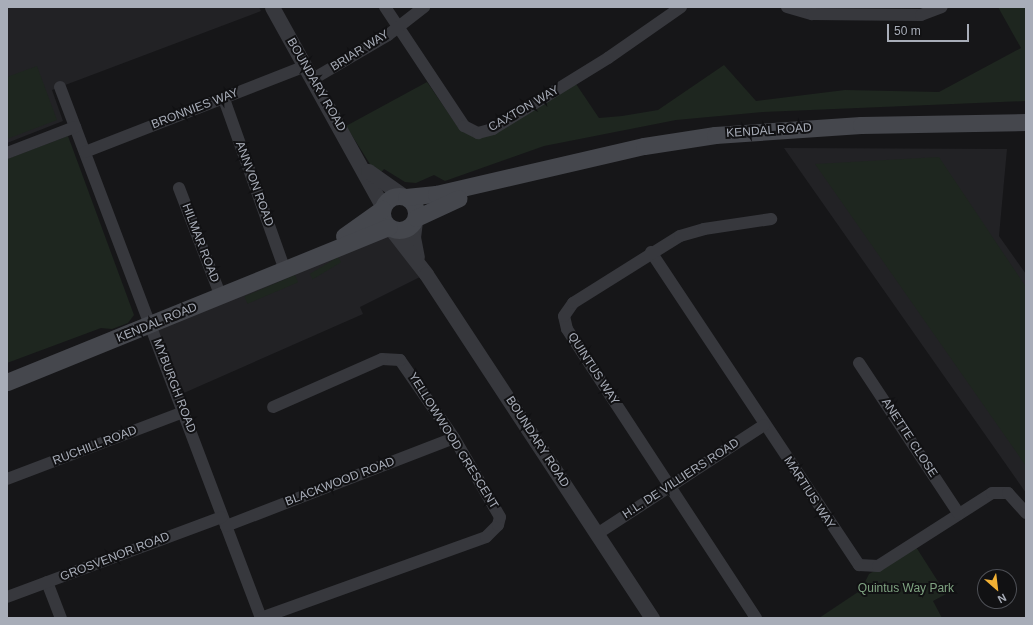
<!DOCTYPE html>
<html>
<head>
<meta charset="utf-8">
<style>
	body { margin:0 }
	#map { position:relative; width:1033px; height:625px; overflow:hidden; background:#161618; font-family:Arial,sans-serif }
	div>[style] { position:absolute }
	[style*='--x'] { left:calc(var(--x)*1px); top:calc(var(--y)*1px); width:calc(var(--w)*1px); rotate:calc(var(--a)*1deg) }
	.built>* { inset:0; background:#222225 }
	.green>* { inset:0; background:#1e261f; transform-origin:0 0 }
	.minor>* { height:12px; margin:-6px; padding:0 6px; transform-origin:6px; border-radius:6px; background:#37383d }
	.tertiary>* { height:15px; margin:-7.5px; padding:0 7.5px; transform-origin:7.5px; border-radius:7.5px; background:#37383d }
	.secondary>* { height:17px; margin:-8.5px; padding:0 8.5px; transform-origin:8.5px; border-radius:8.5px; background:#45474d }
	.secondary>.ring { margin:-8.5px; padding:0; box-sizing:content-box; background:none; border:17px solid #45474d; border-radius:50% }
	span { translate:-50% -50%; white-space:nowrap; text-align:center; line-height:1.15; -webkit-text-stroke:4px #111113; paint-order:stroke }
	.street-label { font-size:12px; color:#a8adb8 }
	.park-label { font-size:12px; color:#7fa381 }
	.frame { position:absolute; inset:0; border:8px solid #a8adb8; pointer-events:none }
	.north { position:absolute; left:977px; top:569px; width:40px; height:40px; box-sizing:border-box; background:#111113; border:1px solid #4d4f55; border-radius:50%; rotate:152deg; font-size:11px; font-weight:700; line-height:16px; text-align:center; color:#a8adb8 }
	.north::after { content:''; display:block; margin:auto; width:14px; height:18px; background:#f2b134; clip-path:polygon(50% 0,100% 100%,50% 72%,0 100%) }
	.scale { position:absolute; left:887px; top:24px; width:82px; height:18px; box-sizing:border-box; border:2px solid #a8adb8; border-top:0; padding-left:5px; font-size:12px; line-height:14px; white-space:nowrap; color:#a8adb8; -webkit-text-stroke:3px #111113; paint-order:stroke }
</style>
</head>
<body>
<div id="map">
	<div class="built">
		<div style="clip-path:polygon(7px 7px,259px 7px,261px 11px,52px 90px,63px 121px,7px 143px)"></div>
		<div style="clip-path:polygon(784px 148px,1007px 149px,999px 236px,1026px 274px,1026px 493px)"></div>
		<div style="clip-path:polygon(389px 227px,426px 274px,360px 307px,363px 314px,177px 396px,151px 326px)"></div>
	</div>
	<div class="green">
		<div style="clip-path:polygon(998px 7px,1026px 7px,1026px 101px,763px 112px,676px 120px,544px 146px,445px 181px,434px 175px,416px 183px,405px 182px,384px 169px,379px 175px,375px 172px,346px 126px,427px 82px,460px 130px,476px 137px,576px 84px,599px 118px,622px 116px,658px 110px,724px 65px,756px 101px,845px 90px,939px 92px,1021px 48px)"></div>
		<div style="clip-path:polygon(37px 66px,57px 120px,7px 139px,7px 77px)"></div>
		<div style="clip-path:polygon(68px 136px,134px 315px,128px 323px,112px 329px,101px 328px,7px 363px,7px 159px)"></div>
		<div style="clip-path:polygon(939px 157px,1026px 287px,1026px 466px,815px 164px)"></div>
		<div style="left:338px;top:257px;width:6px;height:33px;rotate:59deg"></div>
		<div style="left:295px;top:275px;width:8px;height:55px;rotate:67deg"></div>
		<div style="clip-path:polygon(916px 547px,946px 594px,933px 601px,942px 618px,819px 618px,861px 590px,869px 574px)"></div>
	</div>
	<div class="minor">
		<div style="--x:385;--y:7;--w:143;--a:56.4"></div>
		<div style="--x:464;--y:126;--w:16;--a:27"></div>
		<div style="--x:478;--y:133;--w:16;--a:-15"></div>
		<div style="--x:493;--y:129;--w:135;--a:-31.7"></div>
		<div style="--x:608;--y:58;--w:89;--a:-34.9"></div>
		<div style="--x:787;--y:7;--w:26;--a:16"></div>
		<div style="--x:812;--y:14;--w:109;--a:0.5"></div>
		<div style="--x:921;--y:15;--w:22;--a:-21"></div>
		<div style="--x:313;--y:79;--w:87;--a:-30.4"></div>
		<div style="--x:388;--y:35;--w:46;--a:-37.9"></div>
		<div style="--x:60;--y:87;--w:568;--a:69.27"></div>
		<div style="--x:224;--y:99;--w:182;--a:70.4"></div>
		<div style="--x:85;--y:152;--w:237;--a:-21.3"></div>
		<div style="--x:7;--y:153;--w:73;--a:-20.9"></div>
		<div style="--x:179;--y:188;--w:117;--a:68.9"></div>
		<div style="--x:651;--y:252;--w:376;--a:56.4"></div>
		<div style="--x:859;--y:565;--w:19;--a:3"></div>
		<div style="--x:878;--y:566;--w:135;--a:-32.6"></div>
		<div style="--x:992;--y:493;--w:16;--a:0"></div>
		<div style="--x:1008;--y:493;--w:27;--a:48"></div>
		<div style="--x:859;--y:363;--w:181;--a:56.5"></div>
		<div style="--x:7;--y:479;--w:188;--a:-20.8"></div>
		<div style="--x:226;--y:526;--w:244;--a:-21.1"></div>
		<div style="--x:597;--y:534;--w:199;--a:-33.1"></div>
		<div style="--x:47;--y:582;--w:39;--a:69"></div>
		<div style="--x:7;--y:597;--w:229;--a:-20.4"></div>
		<div style="--x:261;--y:618;--w:239;--a:-19.8"></div>
		<div style="--x:486;--y:537;--w:17;--a:-45"></div>
		<div style="--x:498;--y:525;--w:8;--a:-76"></div>
		<div style="--x:500;--y:517;--w:91;--a:-120.2"></div>
		<div style="--x:454;--y:438;--w:95;--a:-124.7"></div>
		<div style="--x:400;--y:360;--w:18;--a:-177"></div>
		<div style="--x:382;--y:359;--w:119;--a:156.2"></div>
		<div style="--x:756;--y:618;--w:345;--a:-123.2"></div>
		<div style="--x:567;--y:329;--w:13;--a:-103"></div>
		<div style="--x:564;--y:316;--w:16;--a:-55"></div>
		<div style="--x:573;--y:303;--w:126;--a:-32.1"></div>
		<div style="--x:680;--y:236;--w:25;--a:-16"></div>
		<div style="--x:704;--y:229;--w:68;--a:-8.5"></div>
	</div>
	<div class="tertiary">
		<div style="--x:272;--y:7;--w:229;--a:61"></div>
		<div style="--x:368;--y:171;--w:42;--a:35.2"></div>
		<div style="--x:415;--y:221;--w:16;--a:97"></div>
		<div style="--x:413;--y:237;--w:20;--a:79"></div>
		<div style="--x:391;--y:229;--w:57;--a:52.1"></div>
		<div style="--x:426;--y:274;--w:412;--a:56.7"></div>
	</div>
	<div class="secondary">
		<div class="ring" style="left:382px;top:196px;width:17px;height:17px"></div>
		<div style="--x:406;--y:197;--w:30;--a:-6"></div>
		<div style="--x:436;--y:194;--w:213;--a:-13"></div>
		<div style="--x:644;--y:146;--w:72;--a:-8.8"></div>
		<div style="--x:715;--y:135;--w:146;--a:-3.9"></div>
		<div style="--x:861;--y:125;--w:165;--a:-1"></div>
		<div style="--x:416;--y:218;--w:47;--a:-24.9"></div>
		<div style="--x:344;--y:236;--w:47;--a:-35.4"></div>
		<div style="--x:7;--y:382;--w:412;--a:-22.1"></div>
	</div>
	<div class="street-label">
		<span style="left:360px;top:51px;rotate:-32deg">BRIAR WAY</span>
		<span style="left:316px;top:85px;rotate:60deg">BOUNDARY ROAD</span>
		<span style="left:195px;top:109px;rotate:-21deg">BRONNIES WAY</span>
		<span style="left:524px;top:109px;rotate:-30deg">CAXTON WAY</span>
		<span style="left:769px;top:131px;rotate:-4deg">KENDAL ROAD</span>
		<span style="left:254px;top:184px;rotate:70deg">ANNVON ROAD</span>
		<span style="left:200px;top:243px;rotate:69deg">HILMAR ROAD</span>
		<span style="left:157px;top:323px;rotate:-22deg">KENDAL ROAD</span>
		<span style="left:593px;top:369px;rotate:57deg">QUINTUS WAY</span>
		<span style="left:174px;top:386px;rotate:69deg">MYBURGH ROAD</span>
		<span style="left:909px;top:438px;rotate:57deg">ANETTE CLOSE</span>
		<span style="left:453px;top:441px;rotate:58deg">YELLOWWOOD CRESCENT</span>
		<span style="left:537px;top:442px;rotate:57deg">BOUNDARY ROAD</span>
		<span style="left:95px;top:446px;rotate:-21deg">RUCHILL ROAD</span>
		<span style="left:681px;top:479px;rotate:-33deg">H.L. DE VILLIERS ROAD</span>
		<span style="left:340px;top:482px;rotate:-21deg">BLACKWOOD ROAD</span>
		<span style="left:809px;top:493px;rotate:57deg">MARTIUS WAY</span>
		<span style="left:115px;top:557px;rotate:-21deg">GROSVENOR ROAD</span>
	</div>
	<div class="park-label">
		<span style="left:906px;top:589px">Quintus Way Park</span>
	</div>
	<div class="frame"></div>
	<div class="north">N</div>
	<div class="scale">50 m</div>
</div>
</body>
</html>
